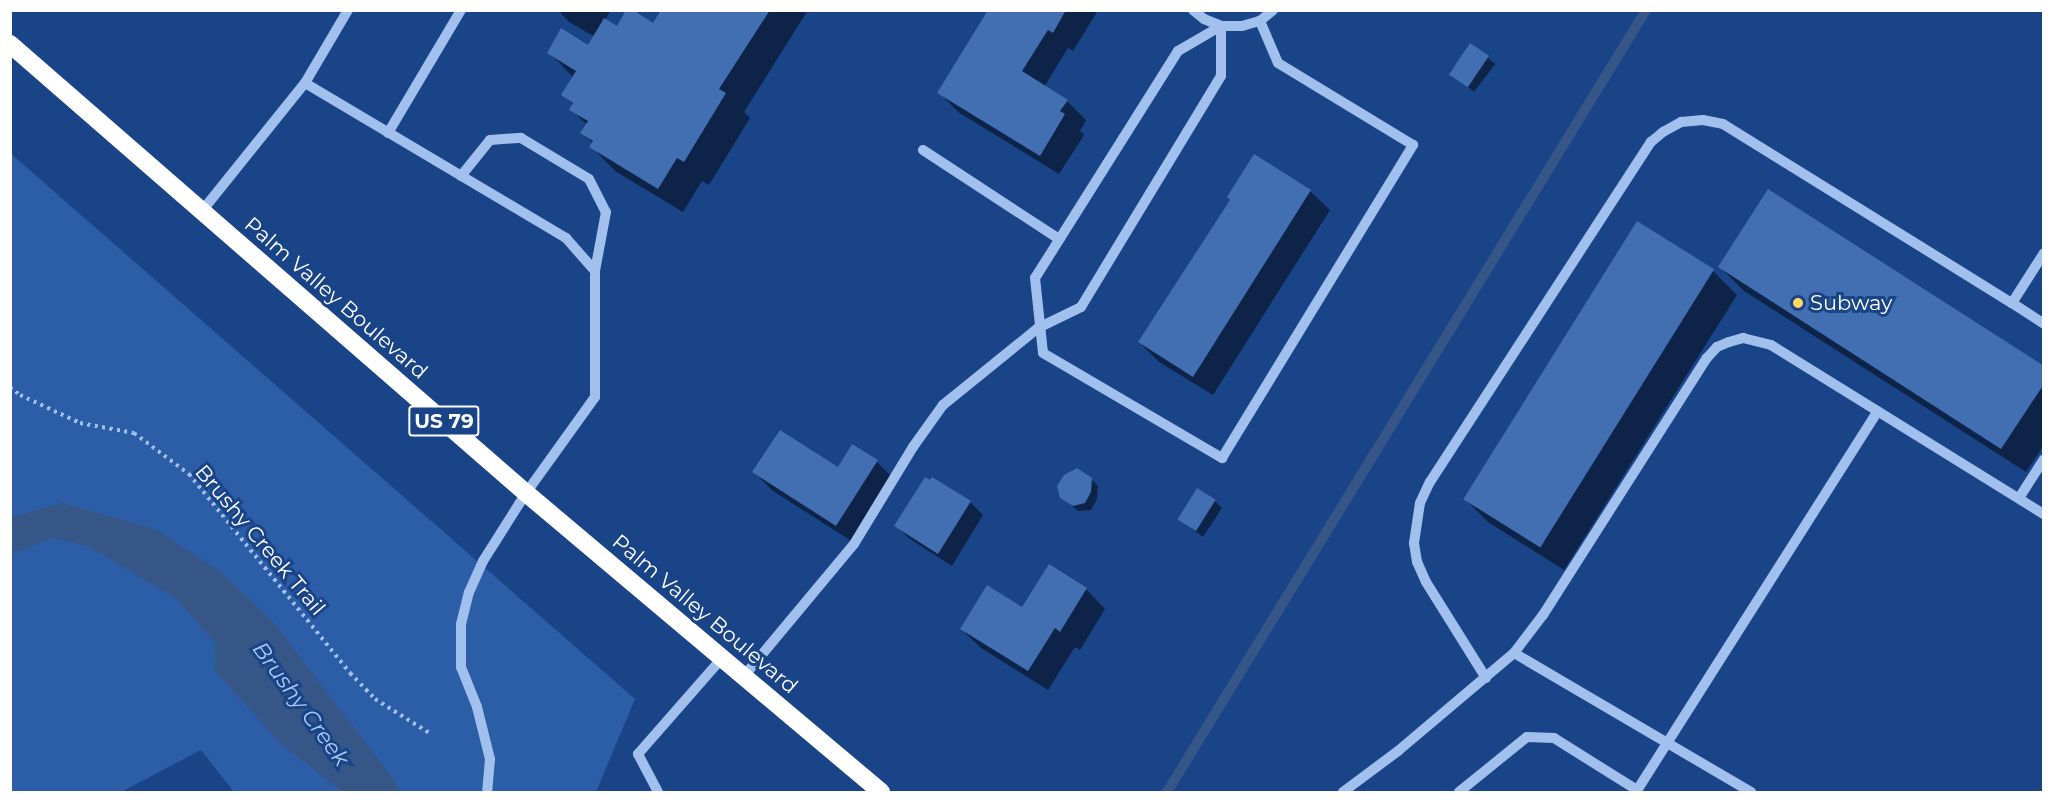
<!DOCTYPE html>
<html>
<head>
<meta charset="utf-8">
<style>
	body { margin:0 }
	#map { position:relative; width:2054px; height:803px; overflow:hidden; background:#194488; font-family:Montserrat,sans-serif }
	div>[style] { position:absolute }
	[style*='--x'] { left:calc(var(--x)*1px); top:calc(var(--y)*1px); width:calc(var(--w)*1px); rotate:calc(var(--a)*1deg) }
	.green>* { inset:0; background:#2c5da7 }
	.water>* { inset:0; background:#375688 }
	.shadow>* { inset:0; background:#0007; transform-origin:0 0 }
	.stream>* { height:10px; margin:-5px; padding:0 5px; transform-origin:5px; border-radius:5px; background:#375688 }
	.building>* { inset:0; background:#426eb2; transform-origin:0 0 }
	.path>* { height:4px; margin-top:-2px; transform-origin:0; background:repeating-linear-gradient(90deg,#a2c0ed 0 3px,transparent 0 7.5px) }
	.minor>* { height:10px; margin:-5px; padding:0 5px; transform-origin:5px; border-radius:5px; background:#a2c0ed }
	.highway>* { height:18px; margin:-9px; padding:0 9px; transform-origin:9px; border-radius:9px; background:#fff }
	.dots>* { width:16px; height:16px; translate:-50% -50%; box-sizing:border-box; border:3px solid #194488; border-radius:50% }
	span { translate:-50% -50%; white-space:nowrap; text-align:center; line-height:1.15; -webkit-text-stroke:6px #194488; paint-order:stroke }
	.shield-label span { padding:2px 4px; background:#194488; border:2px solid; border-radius:4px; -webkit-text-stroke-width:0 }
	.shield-label { font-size:20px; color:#fff; font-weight:700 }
	.street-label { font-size:21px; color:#fff }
	.poi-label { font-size:21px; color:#fff }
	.left { translate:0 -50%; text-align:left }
	.water-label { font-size:22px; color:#aecaf4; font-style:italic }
	.frame { position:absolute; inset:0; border:12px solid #fff; pointer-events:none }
</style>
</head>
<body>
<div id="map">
	<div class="green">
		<div style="clip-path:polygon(10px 153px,635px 699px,596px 792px,234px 792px,201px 750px,121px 792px,11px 792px)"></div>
	</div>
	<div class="water">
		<div style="clip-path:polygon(63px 503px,155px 529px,221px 572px,274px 623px,394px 780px,400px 792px,343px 792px,281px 744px,215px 671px,216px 644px,177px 599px,90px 547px,53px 538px,11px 554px,11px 517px)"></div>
	</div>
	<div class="shadow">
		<div style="clip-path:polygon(558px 10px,611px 10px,605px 20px,617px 28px,654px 25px,663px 10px,808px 10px,744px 112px,750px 118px,709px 185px,702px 181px,683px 212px,615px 171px,591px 146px,593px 143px,582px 133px,587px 125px,571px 109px,574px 105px,563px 95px,573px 77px,549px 52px,589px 47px,595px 37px,569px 22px)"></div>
		<div style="clip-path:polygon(990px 10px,1097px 12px,1073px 51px,1068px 48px,1044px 87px,1067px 101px,1086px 120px,1080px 131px,1084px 135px,1059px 174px,958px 112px,939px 92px)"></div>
		<div style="left:1471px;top:45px;width:31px;height:35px;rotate:38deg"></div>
		<div style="clip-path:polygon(1310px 191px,1330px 210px,1213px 395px,1159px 362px,1139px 342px)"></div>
		<div style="clip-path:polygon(1637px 223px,1713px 271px,1737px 295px,1564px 570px,1488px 522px,1464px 498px)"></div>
		<div style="clip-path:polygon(1720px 267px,2044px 368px,2044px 445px,2026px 472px,1744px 291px)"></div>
		<div style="clip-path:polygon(877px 462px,896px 481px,856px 544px,773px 491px,754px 472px,839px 469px)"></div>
		<div style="clip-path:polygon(1091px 479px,1098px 486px,1097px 499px,1091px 510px,1078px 511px,1062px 497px)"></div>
		<div style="clip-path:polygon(1215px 501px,1222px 508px,1203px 537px,1179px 519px)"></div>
		<div style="clip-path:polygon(970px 502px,983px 515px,952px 566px,910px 539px,896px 526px)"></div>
		<div style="clip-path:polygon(1086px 589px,1105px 609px,1080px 650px,1075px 647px,1048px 690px,981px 648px,961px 629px)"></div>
	</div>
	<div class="stream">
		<div style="--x:1167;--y:792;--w:917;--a:-58.51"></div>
	</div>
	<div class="building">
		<div style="clip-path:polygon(626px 10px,633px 10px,653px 23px,661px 10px,770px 10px,719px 89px,726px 93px,684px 162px,677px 158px,658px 189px,589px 147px,593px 141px,580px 133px,588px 121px,569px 110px,573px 103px,561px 95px,576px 71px,547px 53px,561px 28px,588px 45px,604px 18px,617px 26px)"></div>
		<div style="clip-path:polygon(988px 10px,1066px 10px,1053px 33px,1048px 30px,1022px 71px,1068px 100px,1060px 111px,1065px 114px,1040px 156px,937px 93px)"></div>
		<div style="left:1470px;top:43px;width:23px;height:38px;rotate:34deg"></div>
		<div style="clip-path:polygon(1254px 154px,1311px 190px,1193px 377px,1138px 342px,1230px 200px,1227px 197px)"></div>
		<div style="clip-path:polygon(1768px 189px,2044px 366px,2044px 384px,2001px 449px,1718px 267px)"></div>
		<div style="left:1637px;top:221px;width:91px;height:328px;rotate:32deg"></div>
		<div style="clip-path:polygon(780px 430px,838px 467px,852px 444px,878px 460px,836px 526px,752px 472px)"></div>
		<div style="clip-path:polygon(1077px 468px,1092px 478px,1091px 492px,1085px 503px,1073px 506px,1060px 498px,1057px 486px,1064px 475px)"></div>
		<div style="clip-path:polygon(925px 477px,930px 480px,932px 477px,971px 501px,938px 554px,894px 526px)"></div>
		<div style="left:1197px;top:488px;width:22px;height:37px;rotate:32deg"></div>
		<div style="clip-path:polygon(1049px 564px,1087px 588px,1060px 632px,1055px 628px,1028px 671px,960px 629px,987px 585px,1022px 607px)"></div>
	</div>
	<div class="path">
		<div style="--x:10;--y:387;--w:13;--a:39"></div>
		<div style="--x:20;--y:395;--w:66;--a:25"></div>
		<div style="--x:80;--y:423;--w:55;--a:10.5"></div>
		<div style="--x:134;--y:433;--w:69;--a:36.7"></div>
		<div style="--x:189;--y:474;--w:256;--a:51"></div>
		<div style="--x:350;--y:673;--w:36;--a:46"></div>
		<div style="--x:375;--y:699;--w:66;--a:32"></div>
	</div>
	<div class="minor">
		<div style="--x:1193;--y:10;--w:14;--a:39"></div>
		<div style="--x:1204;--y:19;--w:18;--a:22"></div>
		<div style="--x:1221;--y:26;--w:21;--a:0"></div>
		<div style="--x:1242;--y:26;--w:19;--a:-16"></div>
		<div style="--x:1260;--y:21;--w:17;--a:-40"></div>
		<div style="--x:1221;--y:26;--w:50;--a:149.8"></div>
		<div style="--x:1178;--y:51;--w:268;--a:122.2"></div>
		<div style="--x:1035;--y:278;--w:75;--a:83.9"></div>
		<div style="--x:1043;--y:353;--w:208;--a:30.4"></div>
		<div style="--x:1222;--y:458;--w:367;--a:-58.6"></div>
		<div style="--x:1413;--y:145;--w:158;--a:-148.7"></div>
		<div style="--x:1278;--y:63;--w:46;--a:-113.2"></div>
		<div style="--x:305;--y:83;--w:85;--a:-59.5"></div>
		<div style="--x:388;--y:133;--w:143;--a:-59.3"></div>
		<div style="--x:923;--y:150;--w:163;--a:33.2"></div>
		<div style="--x:461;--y:176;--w:46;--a:-51.1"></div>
		<div style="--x:490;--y:140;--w:31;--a:-4"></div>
		<div style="--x:521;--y:138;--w:79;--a:31.1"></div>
		<div style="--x:589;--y:179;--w:37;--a:63"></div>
		<div style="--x:606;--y:212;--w:60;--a:100.6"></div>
		<div style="--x:202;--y:211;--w:164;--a:-51.2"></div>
		<div style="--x:305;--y:83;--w:304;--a:30.7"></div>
		<div style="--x:566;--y:238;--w:44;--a:48.7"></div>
		<div style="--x:595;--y:271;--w:126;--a:90"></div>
		<div style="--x:595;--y:397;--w:118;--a:125.7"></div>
		<div style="--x:526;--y:493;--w:80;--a:122.3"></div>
		<div style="--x:483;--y:561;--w:34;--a:114"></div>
		<div style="--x:469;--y:592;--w:33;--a:104"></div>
		<div style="--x:461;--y:624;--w:43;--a:90"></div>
		<div style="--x:461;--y:667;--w:43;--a:68.2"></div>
		<div style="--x:477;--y:707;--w:54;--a:76"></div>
		<div style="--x:490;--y:759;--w:33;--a:95"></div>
		<div style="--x:2012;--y:303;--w:38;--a:33"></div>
		<div style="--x:2019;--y:498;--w:46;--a:-57.3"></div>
		<div style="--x:1514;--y:653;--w:275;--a:30.4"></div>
		<div style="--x:744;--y:676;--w:172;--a:-50.2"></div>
		<div style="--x:854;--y:544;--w:114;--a:-58.7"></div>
		<div style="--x:913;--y:447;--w:52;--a:-54.5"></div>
		<div style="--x:943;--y:405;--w:122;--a:-39"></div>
		<div style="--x:1038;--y:328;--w:48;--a:-26"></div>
		<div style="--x:1081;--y:307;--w:270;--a:-58.8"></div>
		<div style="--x:1221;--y:76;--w:50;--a:-90"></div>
		<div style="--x:1486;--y:678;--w:113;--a:-122"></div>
		<div style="--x:1426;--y:582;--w:22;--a:-114"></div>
		<div style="--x:1417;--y:562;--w:19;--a:-99"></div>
		<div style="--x:1414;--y:543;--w:40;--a:-81.5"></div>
		<div style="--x:1420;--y:503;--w:23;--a:-65"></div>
		<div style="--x:1430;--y:482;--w:406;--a:-57"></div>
		<div style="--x:1651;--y:142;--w:16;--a:-40"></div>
		<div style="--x:1663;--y:132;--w:21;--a:-29"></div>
		<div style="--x:1681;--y:122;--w:22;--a:-5"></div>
		<div style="--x:1703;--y:120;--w:20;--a:11"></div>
		<div style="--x:1723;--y:124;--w:340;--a:31.8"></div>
		<div style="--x:2012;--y:303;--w:59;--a:-57.4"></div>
		<div style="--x:658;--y:792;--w:43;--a:-117.8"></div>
		<div style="--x:638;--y:754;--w:128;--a:-48.8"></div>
		<div style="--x:1343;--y:792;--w:69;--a:-36.7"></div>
		<div style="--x:1398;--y:751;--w:152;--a:-40.2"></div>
		<div style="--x:1514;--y:653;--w:48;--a:-52.7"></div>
		<div style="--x:1543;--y:615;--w:305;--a:-57.5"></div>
		<div style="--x:1707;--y:358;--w:15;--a:-48"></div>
		<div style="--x:1717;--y:347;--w:13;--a:-23"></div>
		<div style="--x:1729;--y:342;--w:15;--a:-16"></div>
		<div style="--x:1743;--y:338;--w:29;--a:14"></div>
		<div style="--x:1771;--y:345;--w:321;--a:31.8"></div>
		<div style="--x:1459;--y:792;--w:87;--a:-39"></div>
		<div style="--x:1527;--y:737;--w:27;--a:2"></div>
		<div style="--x:1554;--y:738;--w:98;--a:32.1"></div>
		<div style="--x:1636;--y:792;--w:451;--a:-57.6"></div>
	</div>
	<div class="highway">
		<div style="--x:10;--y:44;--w:684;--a:41.03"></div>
		<div style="--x:526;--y:493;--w:464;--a:40.1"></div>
	</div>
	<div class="dots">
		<div style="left:1798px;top:303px;background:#ffd95e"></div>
	</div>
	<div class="shield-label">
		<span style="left:444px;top:421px">US 79</span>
	</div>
	<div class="street-label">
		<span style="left:336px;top:298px;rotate:41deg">Palm Valley Boulevard</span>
		<span style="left:260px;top:540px;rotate:50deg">Brushy Creek Trail</span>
		<span style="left:705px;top:614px;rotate:40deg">Palm Valley Boulevard</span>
	</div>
	<div class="poi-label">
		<span class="left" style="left:1810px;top:303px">Subway</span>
	</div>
	<div class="water-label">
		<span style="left:301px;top:704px;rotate:54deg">Brushy Creek</span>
	</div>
	<div class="frame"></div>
</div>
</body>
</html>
